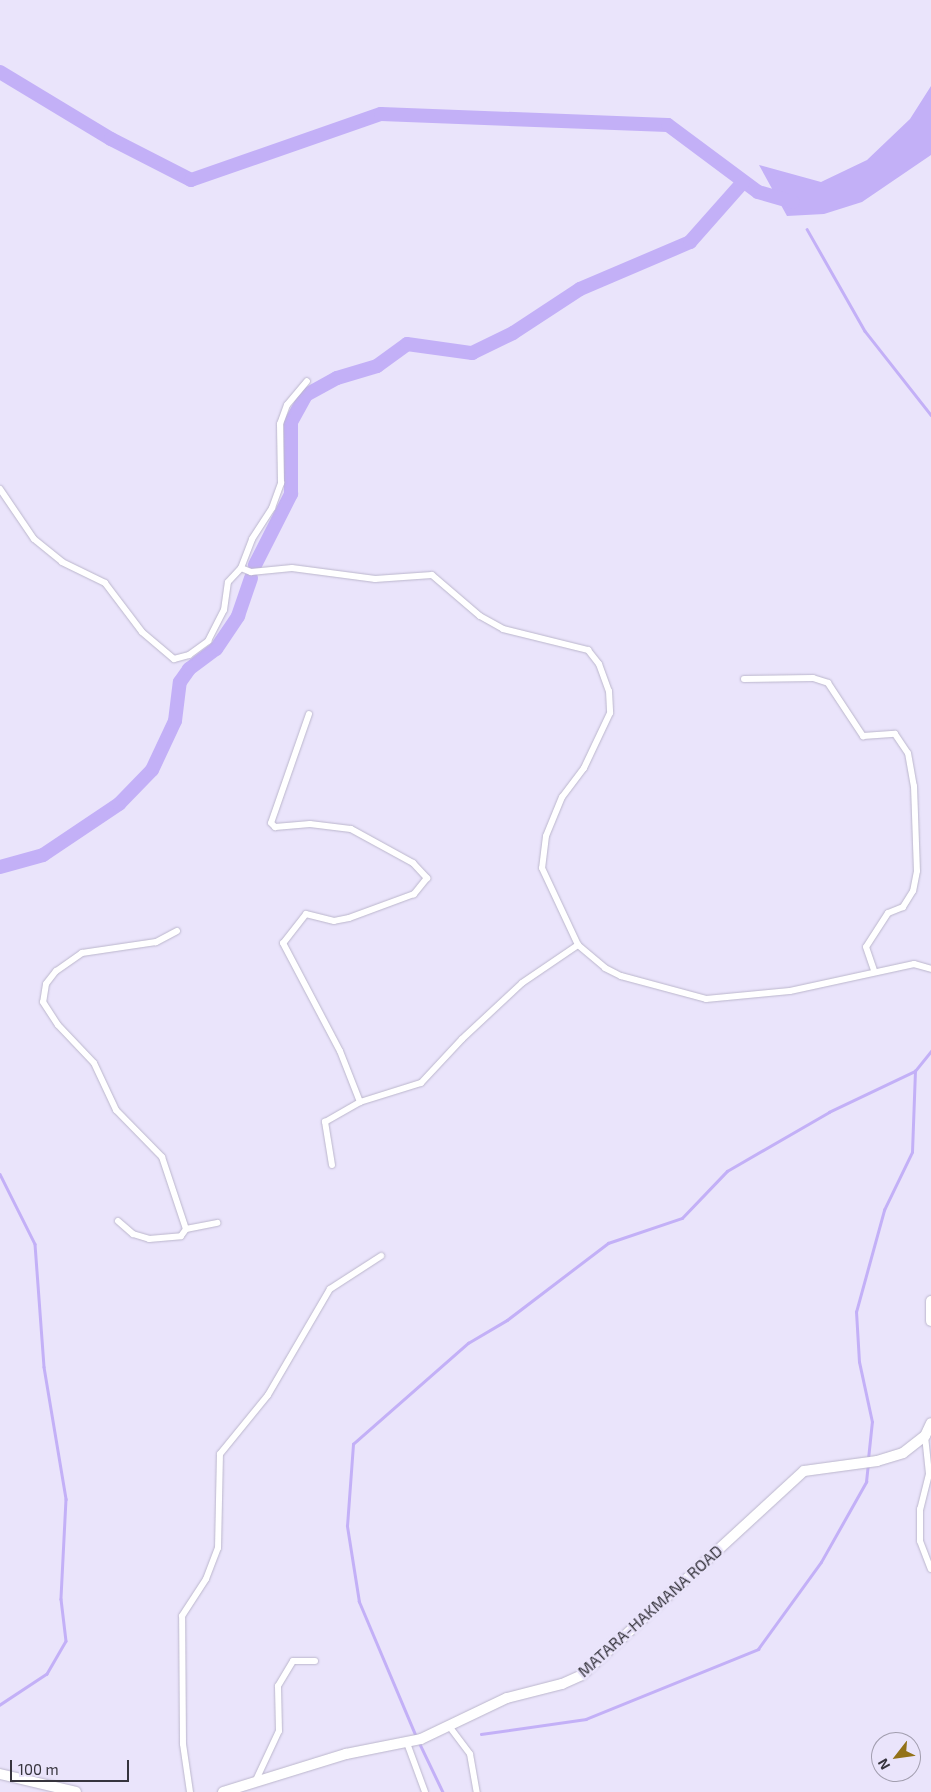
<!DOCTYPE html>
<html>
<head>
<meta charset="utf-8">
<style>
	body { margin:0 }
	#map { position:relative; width:931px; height:1792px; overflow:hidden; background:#eae4fb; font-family:"Exo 2",sans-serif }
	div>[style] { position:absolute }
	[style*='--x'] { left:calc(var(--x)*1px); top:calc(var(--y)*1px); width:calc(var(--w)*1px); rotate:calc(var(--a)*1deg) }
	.water>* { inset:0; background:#c3b0f7 }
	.stream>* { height:2.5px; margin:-1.25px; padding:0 1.25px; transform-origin:1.25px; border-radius:1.25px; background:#c3b0f7 }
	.river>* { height:14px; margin:-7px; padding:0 7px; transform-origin:7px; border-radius:7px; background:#c3b0f7 }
	.roads { filter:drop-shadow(0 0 1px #bbb6cc) drop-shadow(0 0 1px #bbb6cc) }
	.street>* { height:6px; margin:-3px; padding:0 3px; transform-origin:3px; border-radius:3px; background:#fff }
	.primary>* { height:10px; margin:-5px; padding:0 5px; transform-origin:5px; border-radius:5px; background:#fff }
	span { translate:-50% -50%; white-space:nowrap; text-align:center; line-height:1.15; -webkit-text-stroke:5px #eae4fb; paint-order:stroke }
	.street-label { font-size:16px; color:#36343d }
	.north { position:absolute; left:871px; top:1732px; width:50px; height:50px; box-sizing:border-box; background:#eae4fb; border:1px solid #a29eaf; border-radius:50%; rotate:240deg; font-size:14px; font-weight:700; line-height:20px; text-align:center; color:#36343d }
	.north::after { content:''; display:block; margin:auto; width:18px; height:22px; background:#937219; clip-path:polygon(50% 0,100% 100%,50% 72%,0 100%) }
	.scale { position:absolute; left:10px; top:1760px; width:119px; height:22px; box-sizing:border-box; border:2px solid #36343d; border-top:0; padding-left:6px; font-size:15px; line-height:18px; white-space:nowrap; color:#36343d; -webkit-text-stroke:4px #eae4fb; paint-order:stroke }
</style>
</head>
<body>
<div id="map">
	<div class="water">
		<div style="clip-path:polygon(931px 86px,931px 155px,862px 202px,824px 214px,787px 216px,759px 165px,821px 182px,867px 160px,910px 119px)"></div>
	</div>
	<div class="stream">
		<div style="--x:807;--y:229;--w:117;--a:60.4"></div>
		<div style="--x:865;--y:331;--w:107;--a:51.8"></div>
		<div style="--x:0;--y:1174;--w:78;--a:63.4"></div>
		<div style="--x:35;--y:1244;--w:123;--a:85.8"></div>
		<div style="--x:44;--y:1367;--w:134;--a:80.5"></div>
		<div style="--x:66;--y:1499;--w:100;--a:92.9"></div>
		<div style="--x:61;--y:1599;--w:42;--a:83.2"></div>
		<div style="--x:66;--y:1641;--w:38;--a:120"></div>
		<div style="--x:47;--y:1674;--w:56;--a:146.6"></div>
		<div style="--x:868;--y:1459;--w:37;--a:-84"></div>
		<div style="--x:872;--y:1422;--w:61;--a:-102.2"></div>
		<div style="--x:859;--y:1362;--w:50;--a:-93.4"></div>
		<div style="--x:856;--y:1312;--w:106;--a:-74.6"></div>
		<div style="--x:884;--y:1210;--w:64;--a:-64.2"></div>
		<div style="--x:912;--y:1152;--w:81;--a:-87.9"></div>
		<div style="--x:481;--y:1734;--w:106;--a:-8.1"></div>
		<div style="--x:586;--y:1719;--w:186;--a:-22.1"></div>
		<div style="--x:758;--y:1649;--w:107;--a:-54.1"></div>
		<div style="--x:821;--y:1562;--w:92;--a:-60.6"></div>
		<div style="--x:866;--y:1482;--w:18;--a:-84"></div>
		<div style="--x:416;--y:1737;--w:147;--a:-112.9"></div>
		<div style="--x:359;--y:1602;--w:77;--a:-99"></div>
		<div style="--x:347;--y:1526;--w:82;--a:-85.8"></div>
		<div style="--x:353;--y:1444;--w:153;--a:-41.3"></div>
		<div style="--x:468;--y:1343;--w:45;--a:-30.5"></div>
		<div style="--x:507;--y:1320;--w:127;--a:-37.3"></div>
		<div style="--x:608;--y:1243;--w:78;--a:-18.7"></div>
		<div style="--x:682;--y:1218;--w:65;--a:-46.2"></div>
		<div style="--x:727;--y:1171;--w:118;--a:-30"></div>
		<div style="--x:829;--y:1112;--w:95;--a:-25.5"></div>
		<div style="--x:915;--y:1071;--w:26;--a:-51"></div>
		<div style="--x:419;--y:1742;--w:55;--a:64.4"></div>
	</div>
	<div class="river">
		<div style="--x:0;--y:72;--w:130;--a:31.1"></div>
		<div style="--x:111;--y:139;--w:90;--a:27.1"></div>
		<div style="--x:191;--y:180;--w:201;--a:-19.2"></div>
		<div style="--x:381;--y:114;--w:287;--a:2.2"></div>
		<div style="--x:668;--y:125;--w:112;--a:36.7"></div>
		<div style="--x:758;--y:192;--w:36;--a:16"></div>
		<div style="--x:255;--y:565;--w:80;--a:-63.1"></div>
		<div style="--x:291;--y:494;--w:72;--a:-90"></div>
		<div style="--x:291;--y:422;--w:31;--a:-61"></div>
		<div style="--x:306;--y:395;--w:35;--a:-29"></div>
		<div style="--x:337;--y:378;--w:42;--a:-16.7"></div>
		<div style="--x:377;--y:366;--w:37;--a:-36"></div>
		<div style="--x:407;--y:344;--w:66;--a:7.9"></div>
		<div style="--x:472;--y:353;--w:46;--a:-26"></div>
		<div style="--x:513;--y:333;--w:80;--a:-33.3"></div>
		<div style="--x:580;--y:289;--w:120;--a:-23.1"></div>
		<div style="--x:690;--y:242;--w:80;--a:-48.5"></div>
		<div style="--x:0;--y:867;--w:45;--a:-15.6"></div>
		<div style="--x:43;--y:855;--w:92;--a:-33.9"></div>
		<div style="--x:119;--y:804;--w:47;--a:-45.9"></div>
		<div style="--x:152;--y:770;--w:54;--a:-64.9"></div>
		<div style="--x:175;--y:721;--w:39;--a:-83"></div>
		<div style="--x:180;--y:682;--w:16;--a:-55"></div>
		<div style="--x:189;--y:669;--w:34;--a:-37"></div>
		<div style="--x:216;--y:649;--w:40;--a:-56"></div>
		<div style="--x:238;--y:616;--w:40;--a:-71.1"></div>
	</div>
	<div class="roads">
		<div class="street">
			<div style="--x:0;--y:489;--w:60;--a:55.8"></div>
			<div style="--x:34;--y:539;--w:36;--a:39"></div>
			<div style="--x:62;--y:562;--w:48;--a:26"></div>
			<div style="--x:105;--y:583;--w:61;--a:52.9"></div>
			<div style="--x:142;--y:632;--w:42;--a:40.2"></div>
			<div style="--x:174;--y:659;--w:16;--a:-15"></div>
			<div style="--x:189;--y:655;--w:24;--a:-36"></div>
			<div style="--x:208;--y:641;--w:35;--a:-63"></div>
			<div style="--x:224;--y:610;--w:28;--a:-82"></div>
			<div style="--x:228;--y:582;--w:19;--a:-47"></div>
			<div style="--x:241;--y:568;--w:31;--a:-69"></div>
			<div style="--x:252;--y:539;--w:37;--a:-57"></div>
			<div style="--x:272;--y:508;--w:27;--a:-70"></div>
			<div style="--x:281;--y:483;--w:59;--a:-91"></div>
			<div style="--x:280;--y:424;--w:20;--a:-70"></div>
			<div style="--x:287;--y:405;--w:31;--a:-50"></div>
			<div style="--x:241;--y:568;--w:11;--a:22"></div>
			<div style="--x:251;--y:572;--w:41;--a:-5.6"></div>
			<div style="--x:292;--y:568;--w:84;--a:7.5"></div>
			<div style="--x:375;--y:579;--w:57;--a:-4"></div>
			<div style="--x:432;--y:575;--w:63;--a:40.5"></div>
			<div style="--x:480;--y:616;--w:26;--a:29"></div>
			<div style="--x:503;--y:629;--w:88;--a:13.9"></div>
			<div style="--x:588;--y:650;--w:18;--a:52"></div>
			<div style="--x:599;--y:664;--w:29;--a:70"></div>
			<div style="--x:609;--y:691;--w:22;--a:87"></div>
			<div style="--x:610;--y:713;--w:61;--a:115.3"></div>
			<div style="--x:584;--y:768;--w:36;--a:127"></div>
			<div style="--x:562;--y:797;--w:42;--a:112.3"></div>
			<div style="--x:546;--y:836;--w:32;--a:97"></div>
			<div style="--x:542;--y:868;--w:85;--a:64.9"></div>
			<div style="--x:578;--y:945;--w:35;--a:40"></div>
			<div style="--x:605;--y:968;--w:18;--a:27"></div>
			<div style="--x:621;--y:976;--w:88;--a:15.1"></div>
			<div style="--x:706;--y:999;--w:84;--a:-5.4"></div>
			<div style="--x:790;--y:991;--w:127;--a:-12.3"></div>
			<div style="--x:914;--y:964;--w:18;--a:16"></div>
			<div style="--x:744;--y:679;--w:69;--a:-0.8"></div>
			<div style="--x:813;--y:678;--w:16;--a:18"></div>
			<div style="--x:828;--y:683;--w:64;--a:56.6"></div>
			<div style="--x:863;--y:736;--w:32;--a:-4"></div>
			<div style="--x:895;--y:734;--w:23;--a:56"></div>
			<div style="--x:908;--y:753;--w:34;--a:80"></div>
			<div style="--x:914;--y:786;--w:85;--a:88"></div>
			<div style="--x:917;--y:871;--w:20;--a:101"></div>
			<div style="--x:913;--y:891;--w:19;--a:122"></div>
			<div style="--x:903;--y:907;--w:16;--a:158"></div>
			<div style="--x:888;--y:913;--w:40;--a:122.9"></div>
			<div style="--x:866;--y:947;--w:24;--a:71"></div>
			<div style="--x:309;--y:714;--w:115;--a:109.2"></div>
			<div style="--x:271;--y:823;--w:6;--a:45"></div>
			<div style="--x:275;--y:827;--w:35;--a:-5"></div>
			<div style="--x:310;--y:824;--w:41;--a:7"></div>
			<div style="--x:351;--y:829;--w:71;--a:28.7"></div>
			<div style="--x:413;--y:863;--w:21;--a:47"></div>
			<div style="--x:427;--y:878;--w:21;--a:129"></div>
			<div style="--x:414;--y:894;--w:69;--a:159.7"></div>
			<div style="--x:349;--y:918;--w:15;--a:169"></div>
			<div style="--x:334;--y:921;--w:29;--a:-166"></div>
			<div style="--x:306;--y:914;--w:37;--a:128"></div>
			<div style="--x:283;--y:943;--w:122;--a:62.2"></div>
			<div style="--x:340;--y:1051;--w:55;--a:68.6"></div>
			<div style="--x:177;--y:931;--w:24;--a:152"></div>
			<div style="--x:156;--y:942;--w:75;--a:171.5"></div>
			<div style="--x:82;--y:953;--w:32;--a:145"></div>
			<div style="--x:56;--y:971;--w:16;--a:128"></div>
			<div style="--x:46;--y:984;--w:18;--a:99"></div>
			<div style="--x:43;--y:1002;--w:27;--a:57"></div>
			<div style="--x:58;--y:1025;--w:52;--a:46.5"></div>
			<div style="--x:94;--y:1063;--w:52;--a:64.9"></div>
			<div style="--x:116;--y:1110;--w:66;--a:45.6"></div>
			<div style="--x:162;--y:1157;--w:76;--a:71.6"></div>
			<div style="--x:186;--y:1229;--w:32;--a:-11"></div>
			<div style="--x:332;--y:1165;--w:44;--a:-99.2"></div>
			<div style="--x:325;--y:1122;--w:40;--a:-29.7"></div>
			<div style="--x:360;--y:1102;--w:64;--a:-17.3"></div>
			<div style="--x:421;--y:1083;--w:60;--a:-47"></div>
			<div style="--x:462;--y:1039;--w:82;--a:-43"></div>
			<div style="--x:522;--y:983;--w:68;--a:-34.2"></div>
			<div style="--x:118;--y:1221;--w:20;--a:41"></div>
			<div style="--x:133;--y:1234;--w:17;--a:17"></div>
			<div style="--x:149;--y:1239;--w:32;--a:-5"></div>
			<div style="--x:181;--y:1236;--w:9;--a:-54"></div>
			<div style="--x:925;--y:1436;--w:38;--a:84"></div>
			<div style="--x:929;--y:1474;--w:36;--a:104"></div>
			<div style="--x:920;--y:1509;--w:32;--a:90"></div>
			<div style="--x:920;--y:1541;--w:30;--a:69"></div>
			<div style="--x:449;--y:1726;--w:35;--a:53"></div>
			<div style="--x:470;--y:1754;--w:39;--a:80"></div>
			<div style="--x:407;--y:1743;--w:52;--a:69.8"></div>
			<div style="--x:256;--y:1780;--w:54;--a:-64.9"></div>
			<div style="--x:279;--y:1731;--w:45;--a:-91.3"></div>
			<div style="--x:278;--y:1686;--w:29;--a:-59"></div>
			<div style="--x:293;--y:1661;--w:22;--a:0"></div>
			<div style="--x:190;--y:1792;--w:49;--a:-98.3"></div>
			<div style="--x:183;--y:1744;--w:128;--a:-90.4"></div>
			<div style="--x:182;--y:1616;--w:44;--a:-57"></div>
			<div style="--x:206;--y:1579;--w:33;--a:-69"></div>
			<div style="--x:218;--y:1548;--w:94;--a:-88.8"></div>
			<div style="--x:220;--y:1454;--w:76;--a:-50.9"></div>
			<div style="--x:268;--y:1395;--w:123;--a:-59.7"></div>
			<div style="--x:330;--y:1289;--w:61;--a:-32.9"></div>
		</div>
		<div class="primary">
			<div style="--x:931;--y:1301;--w:20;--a:90"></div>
			<div style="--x:0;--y:1774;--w:78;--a:13.3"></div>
			<div style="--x:223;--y:1792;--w:129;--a:-17.2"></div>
			<div style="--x:346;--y:1754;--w:76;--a:-11.3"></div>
			<div style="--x:421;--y:1739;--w:95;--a:-25.5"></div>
			<div style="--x:507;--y:1698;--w:57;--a:-14.3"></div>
			<div style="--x:562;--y:1684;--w:22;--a:-24"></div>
			<div style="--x:582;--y:1675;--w:301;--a:-42.6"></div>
			<div style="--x:804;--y:1471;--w:74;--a:-7.8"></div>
			<div style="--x:877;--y:1461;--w:27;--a:-17"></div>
			<div style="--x:903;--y:1453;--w:28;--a:-38"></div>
			<div style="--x:925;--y:1436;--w:14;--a:-65"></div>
		</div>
	</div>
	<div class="street-label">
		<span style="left:650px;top:1611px;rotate:-42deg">MATARA-HAKMANA ROAD</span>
	</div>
	<div class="north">N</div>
	<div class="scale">100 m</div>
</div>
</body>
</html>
